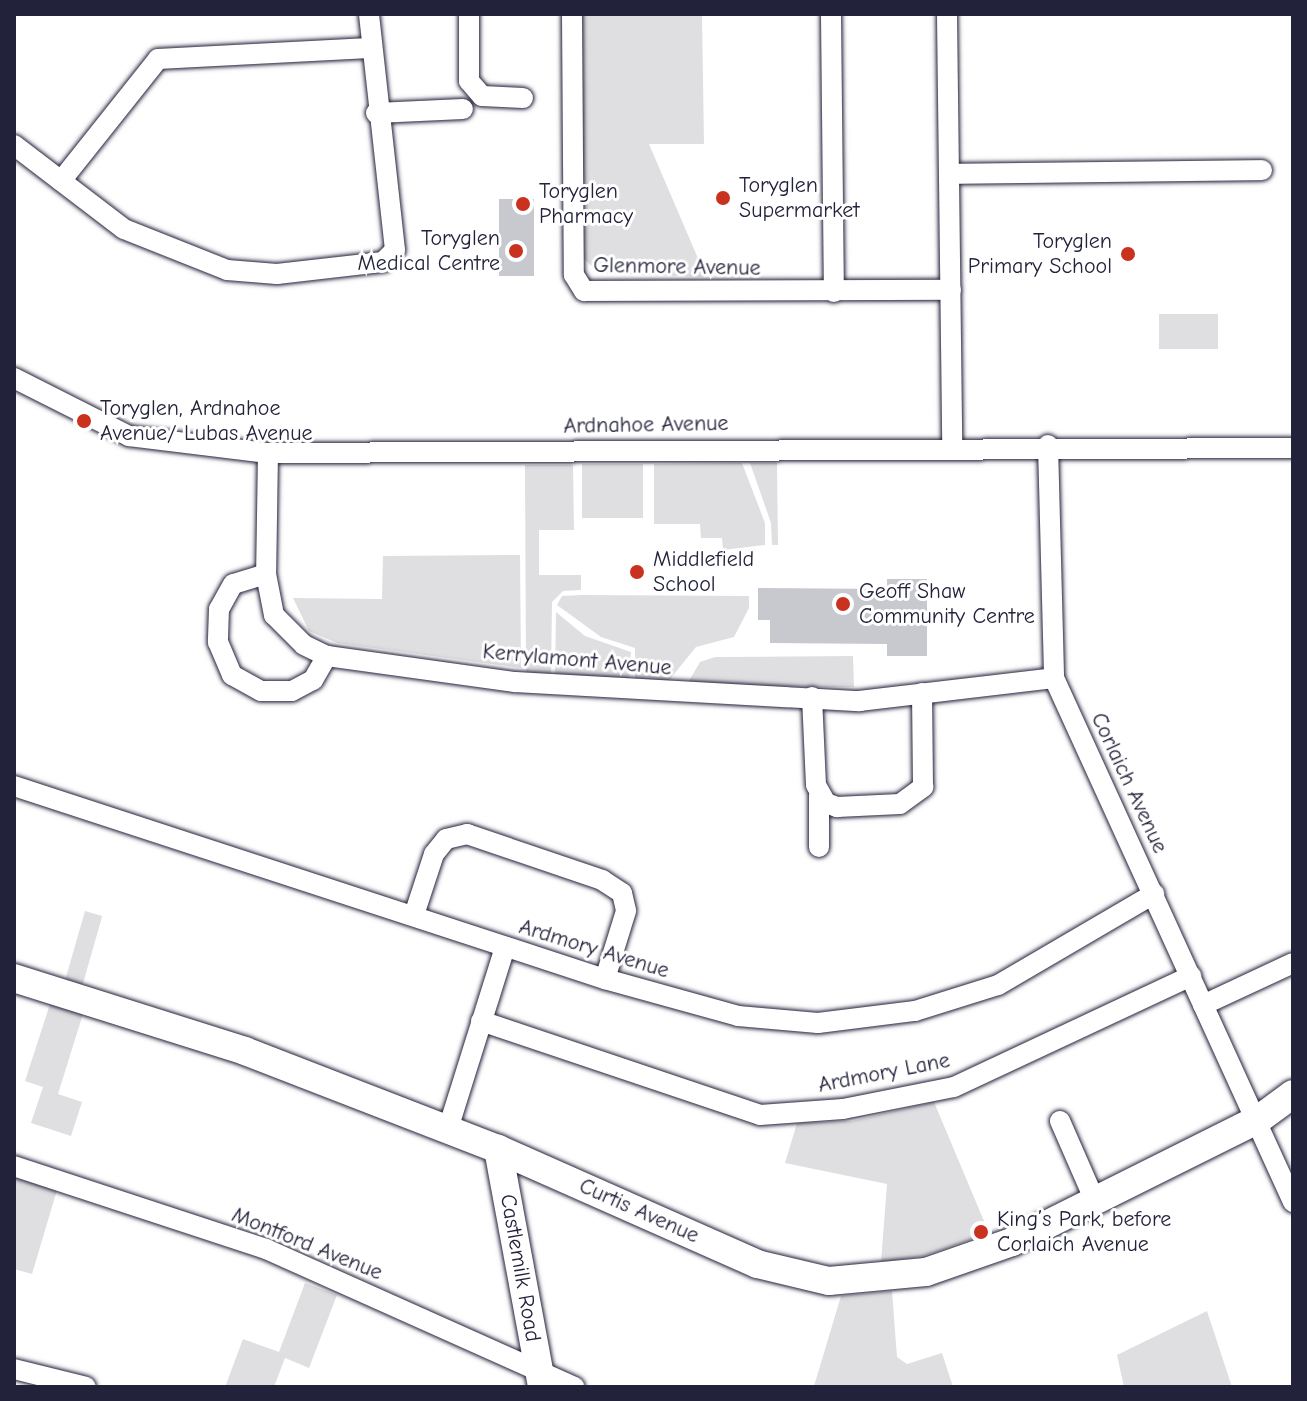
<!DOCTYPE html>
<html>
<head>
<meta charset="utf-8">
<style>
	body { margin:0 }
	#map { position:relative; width:1307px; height:1401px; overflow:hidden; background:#fff; font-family:"Comic Neue",sans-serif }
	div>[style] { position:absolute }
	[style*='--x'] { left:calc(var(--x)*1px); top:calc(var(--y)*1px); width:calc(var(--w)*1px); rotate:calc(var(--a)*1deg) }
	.green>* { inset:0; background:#dfdfe2; transform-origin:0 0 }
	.building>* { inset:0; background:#c8c8cf; transform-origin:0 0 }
	.roads { filter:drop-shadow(0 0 2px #22223b) drop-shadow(0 0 2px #22223b) }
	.street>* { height:20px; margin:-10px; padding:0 10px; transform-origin:10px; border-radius:10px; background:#fff }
	.secondary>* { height:28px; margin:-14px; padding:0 14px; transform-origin:14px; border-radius:14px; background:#fff }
	.dots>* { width:22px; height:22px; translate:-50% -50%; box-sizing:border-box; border:4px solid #fff; border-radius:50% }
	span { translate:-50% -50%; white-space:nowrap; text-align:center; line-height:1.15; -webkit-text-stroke:6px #fff; paint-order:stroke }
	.poi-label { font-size:22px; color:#22223b }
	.left { translate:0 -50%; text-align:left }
	.right { translate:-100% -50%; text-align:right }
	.street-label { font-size:22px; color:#22223b }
	.frame { position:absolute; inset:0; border:16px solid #22223b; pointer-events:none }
</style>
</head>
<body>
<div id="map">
	<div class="green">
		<div style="clip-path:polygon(580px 14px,702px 14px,704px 144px,649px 144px,706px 277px,599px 273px,583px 258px)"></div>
		<div style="left:1159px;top:314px;width:59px;height:35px"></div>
		<div style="clip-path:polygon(742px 463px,765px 523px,765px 545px,723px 550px,722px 538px,701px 538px,700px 524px,654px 524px,654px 464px)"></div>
		<div style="clip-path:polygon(750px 463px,777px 463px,778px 545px,772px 545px,771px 523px)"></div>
		<div style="left:582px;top:464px;width:61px;height:54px"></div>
		<div style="clip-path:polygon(525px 465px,573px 465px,574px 530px,539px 530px,539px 575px,581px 575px,581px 590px,563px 591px,552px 602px,551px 675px,526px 672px)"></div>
		<div style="clip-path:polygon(520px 555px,521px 668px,337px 643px,309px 631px,293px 598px,382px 599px,383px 556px)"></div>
		<div style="clip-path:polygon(582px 595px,749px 596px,749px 608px,734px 637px,696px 647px,666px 684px,635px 681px,635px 648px,601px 637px,557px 605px,562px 596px)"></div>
		<div style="clip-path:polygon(556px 612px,585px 636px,631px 652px,629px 682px,555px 676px)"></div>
		<div style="clip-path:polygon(853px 656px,854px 687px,686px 686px,700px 662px,715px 657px)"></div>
		<div style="left:85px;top:911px;width:18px;height:71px;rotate:16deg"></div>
		<div style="clip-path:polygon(50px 1004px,83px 1014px,58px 1094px,82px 1102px,71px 1136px,31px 1123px,43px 1087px,25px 1081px)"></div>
		<div style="clip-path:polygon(934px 1102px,989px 1233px,923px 1256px,881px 1262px,887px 1184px,785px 1163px,797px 1123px,852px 1121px)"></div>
		<div style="clip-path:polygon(14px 1177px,57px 1190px,32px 1274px,14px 1269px)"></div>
		<div style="clip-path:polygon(305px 1283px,337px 1295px,309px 1368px,285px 1358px,274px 1387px,225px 1387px,243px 1339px,279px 1352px)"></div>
		<div style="clip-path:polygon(892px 1291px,897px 1357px,907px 1364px,942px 1353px,953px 1387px,814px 1386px,841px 1296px)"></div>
		<div style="clip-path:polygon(1207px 1311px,1232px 1387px,1124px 1387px,1117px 1355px)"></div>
	</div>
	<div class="building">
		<div style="left:499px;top:199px;width:35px;height:77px"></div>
		<div style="clip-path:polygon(887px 579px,927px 579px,927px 656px,887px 656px,887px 644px,770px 643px,770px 620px,758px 620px,758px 588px,887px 589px)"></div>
	</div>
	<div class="roads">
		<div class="street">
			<div style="--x:469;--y:14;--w:67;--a:90"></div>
			<div style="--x:469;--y:81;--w:20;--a:49"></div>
			<div style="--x:482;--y:96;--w:41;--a:2.8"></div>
			<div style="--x:572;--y:14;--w:261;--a:89.6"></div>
			<div style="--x:574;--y:275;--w:19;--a:58"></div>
			<div style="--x:584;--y:291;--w:367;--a:-0.2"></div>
			<div style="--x:831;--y:14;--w:278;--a:89.4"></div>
			<div style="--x:947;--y:14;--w:435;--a:89.3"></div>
			<div style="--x:376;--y:113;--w:87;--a:-2.6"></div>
			<div style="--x:14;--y:145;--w:138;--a:37.4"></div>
			<div style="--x:124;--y:229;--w:111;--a:21.7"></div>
			<div style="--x:227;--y:270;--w:50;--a:4.6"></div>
			<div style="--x:277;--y:274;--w:107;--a:-6.5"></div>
			<div style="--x:383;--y:262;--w:17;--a:-45"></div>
			<div style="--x:395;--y:250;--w:237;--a:-96.3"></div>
			<div style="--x:949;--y:174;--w:313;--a:-0.7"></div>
			<div style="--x:61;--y:181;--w:156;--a:-51.5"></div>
			<div style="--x:158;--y:59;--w:211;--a:-3"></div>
			<div style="--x:14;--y:378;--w:129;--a:26.8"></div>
			<div style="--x:129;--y:436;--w:140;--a:7"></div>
			<div style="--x:268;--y:453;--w:1025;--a:-0.28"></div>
			<div style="--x:1048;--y:445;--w:233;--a:88.5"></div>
			<div style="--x:1054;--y:678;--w:576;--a:65.48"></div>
			<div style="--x:268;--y:453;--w:121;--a:90.9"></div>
			<div style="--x:266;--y:574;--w:42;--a:79"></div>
			<div style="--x:274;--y:615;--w:42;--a:45"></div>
			<div style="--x:304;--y:645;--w:25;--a:26"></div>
			<div style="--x:327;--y:656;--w:190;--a:7.9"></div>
			<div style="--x:515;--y:682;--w:345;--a:3.2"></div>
			<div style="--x:859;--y:701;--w:196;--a:-6.7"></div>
			<div style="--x:266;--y:574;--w:34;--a:163"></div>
			<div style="--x:233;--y:584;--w:29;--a:119"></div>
			<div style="--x:219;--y:609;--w:33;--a:92"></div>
			<div style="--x:218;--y:642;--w:36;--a:67"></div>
			<div style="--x:232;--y:675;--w:33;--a:29"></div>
			<div style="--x:261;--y:691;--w:31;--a:0"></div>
			<div style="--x:292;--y:691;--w:24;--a:-28"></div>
			<div style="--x:313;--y:680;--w:28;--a:-60"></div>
			<div style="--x:812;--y:697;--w:88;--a:87.4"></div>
			<div style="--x:816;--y:785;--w:21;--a:61"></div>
			<div style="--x:826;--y:803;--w:12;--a:20"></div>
			<div style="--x:837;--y:807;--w:63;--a:-2.7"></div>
			<div style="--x:900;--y:804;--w:29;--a:-36"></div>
			<div style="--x:923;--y:787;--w:94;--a:-90.6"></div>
			<div style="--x:14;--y:786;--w:622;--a:18.09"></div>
			<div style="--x:605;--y:979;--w:138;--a:15.5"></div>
			<div style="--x:738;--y:1016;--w:80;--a:5"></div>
			<div style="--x:818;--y:1023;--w:98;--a:-7.1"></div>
			<div style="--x:915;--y:1011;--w:87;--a:-17.4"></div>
			<div style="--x:998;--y:985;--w:181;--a:-30.3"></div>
			<div style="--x:819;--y:795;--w:52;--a:90"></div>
			<div style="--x:414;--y:915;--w:64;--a:-71.8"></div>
			<div style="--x:434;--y:854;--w:19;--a:-51"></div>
			<div style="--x:446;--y:839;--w:22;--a:-13"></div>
			<div style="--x:467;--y:834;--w:143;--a:18.8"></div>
			<div style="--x:602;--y:880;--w:24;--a:33"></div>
			<div style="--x:622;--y:893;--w:18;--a:77"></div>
			<div style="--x:626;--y:911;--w:71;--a:107.2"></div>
			<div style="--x:1203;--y:1005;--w:99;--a:-25"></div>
			<div style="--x:481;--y:1021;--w:294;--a:18.6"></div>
			<div style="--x:760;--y:1115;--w:83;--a:-4.1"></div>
			<div style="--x:843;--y:1109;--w:113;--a:-11.2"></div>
			<div style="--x:954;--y:1087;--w:262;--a:-25.1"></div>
			<div style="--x:1060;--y:1121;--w:87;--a:66.4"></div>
			<div style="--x:448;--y:1129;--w:191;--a:-72.6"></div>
			<div style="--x:14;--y:1166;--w:265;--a:18.2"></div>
			<div style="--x:266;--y:1249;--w:338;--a:24.1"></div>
			<div style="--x:14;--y:1369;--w:74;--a:14"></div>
		</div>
		<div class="secondary">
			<div style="--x:14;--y:978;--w:242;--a:17.5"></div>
			<div style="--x:245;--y:1051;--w:271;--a:21.2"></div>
			<div style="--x:498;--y:1149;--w:283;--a:23.9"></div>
			<div style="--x:757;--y:1264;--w:74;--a:13.3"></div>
			<div style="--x:829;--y:1281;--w:97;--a:-5.3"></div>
			<div style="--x:926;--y:1272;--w:91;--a:-19.2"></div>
			<div style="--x:1012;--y:1242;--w:276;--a:-26.5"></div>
			<div style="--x:1259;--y:1119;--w:42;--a:-36.3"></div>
			<div style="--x:498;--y:1149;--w:242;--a:79.5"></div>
		</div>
	</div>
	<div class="dots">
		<div style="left:723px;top:198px;background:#c8321e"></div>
		<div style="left:523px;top:204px;background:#c8321e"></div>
		<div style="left:516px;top:251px;background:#c8321e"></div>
		<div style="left:1128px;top:254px;background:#c8321e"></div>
		<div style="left:84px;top:421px;background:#c8321e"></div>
		<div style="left:637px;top:572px;background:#c8321e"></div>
		<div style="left:843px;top:604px;background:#c8321e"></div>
		<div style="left:981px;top:1232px;background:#c8321e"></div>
	</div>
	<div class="poi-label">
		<span class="left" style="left:739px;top:198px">Toryglen<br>Supermarket</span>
		<span class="left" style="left:539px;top:204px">Toryglen<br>Pharmacy</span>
		<span class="right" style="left:500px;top:251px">Toryglen<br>Medical Centre</span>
		<span class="right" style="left:1112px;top:254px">Toryglen<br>Primary School</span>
		<span class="left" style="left:100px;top:421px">Toryglen, Ardnahoe<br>Avenue/ Lubas Avenue</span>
		<span class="left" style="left:653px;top:572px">Middlefield<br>School</span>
		<span class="left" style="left:859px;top:604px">Geoff Shaw<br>Community Centre</span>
		<span class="left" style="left:997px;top:1232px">King’s Park, before<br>Corlaich Avenue</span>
	</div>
	<div class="street-label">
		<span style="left:677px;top:267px;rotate:1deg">Glenmore Avenue</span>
		<span style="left:646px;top:425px;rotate:-1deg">Ardnahoe Avenue</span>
		<span style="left:577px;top:660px;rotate:5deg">Kerrylamont Avenue</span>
		<span style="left:1129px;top:783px;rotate:65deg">Corlaich Avenue</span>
		<span style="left:594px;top:949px;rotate:17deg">Ardmory Avenue</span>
		<span style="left:884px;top:1073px;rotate:-11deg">Ardmory Lane</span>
		<span style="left:639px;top:1211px;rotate:24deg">Curtis Avenue</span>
		<span style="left:307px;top:1244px;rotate:22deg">Montford Avenue</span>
		<span style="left:520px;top:1268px;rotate:80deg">Castlemilk Road</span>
	</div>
	<div class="frame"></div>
</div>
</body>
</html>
